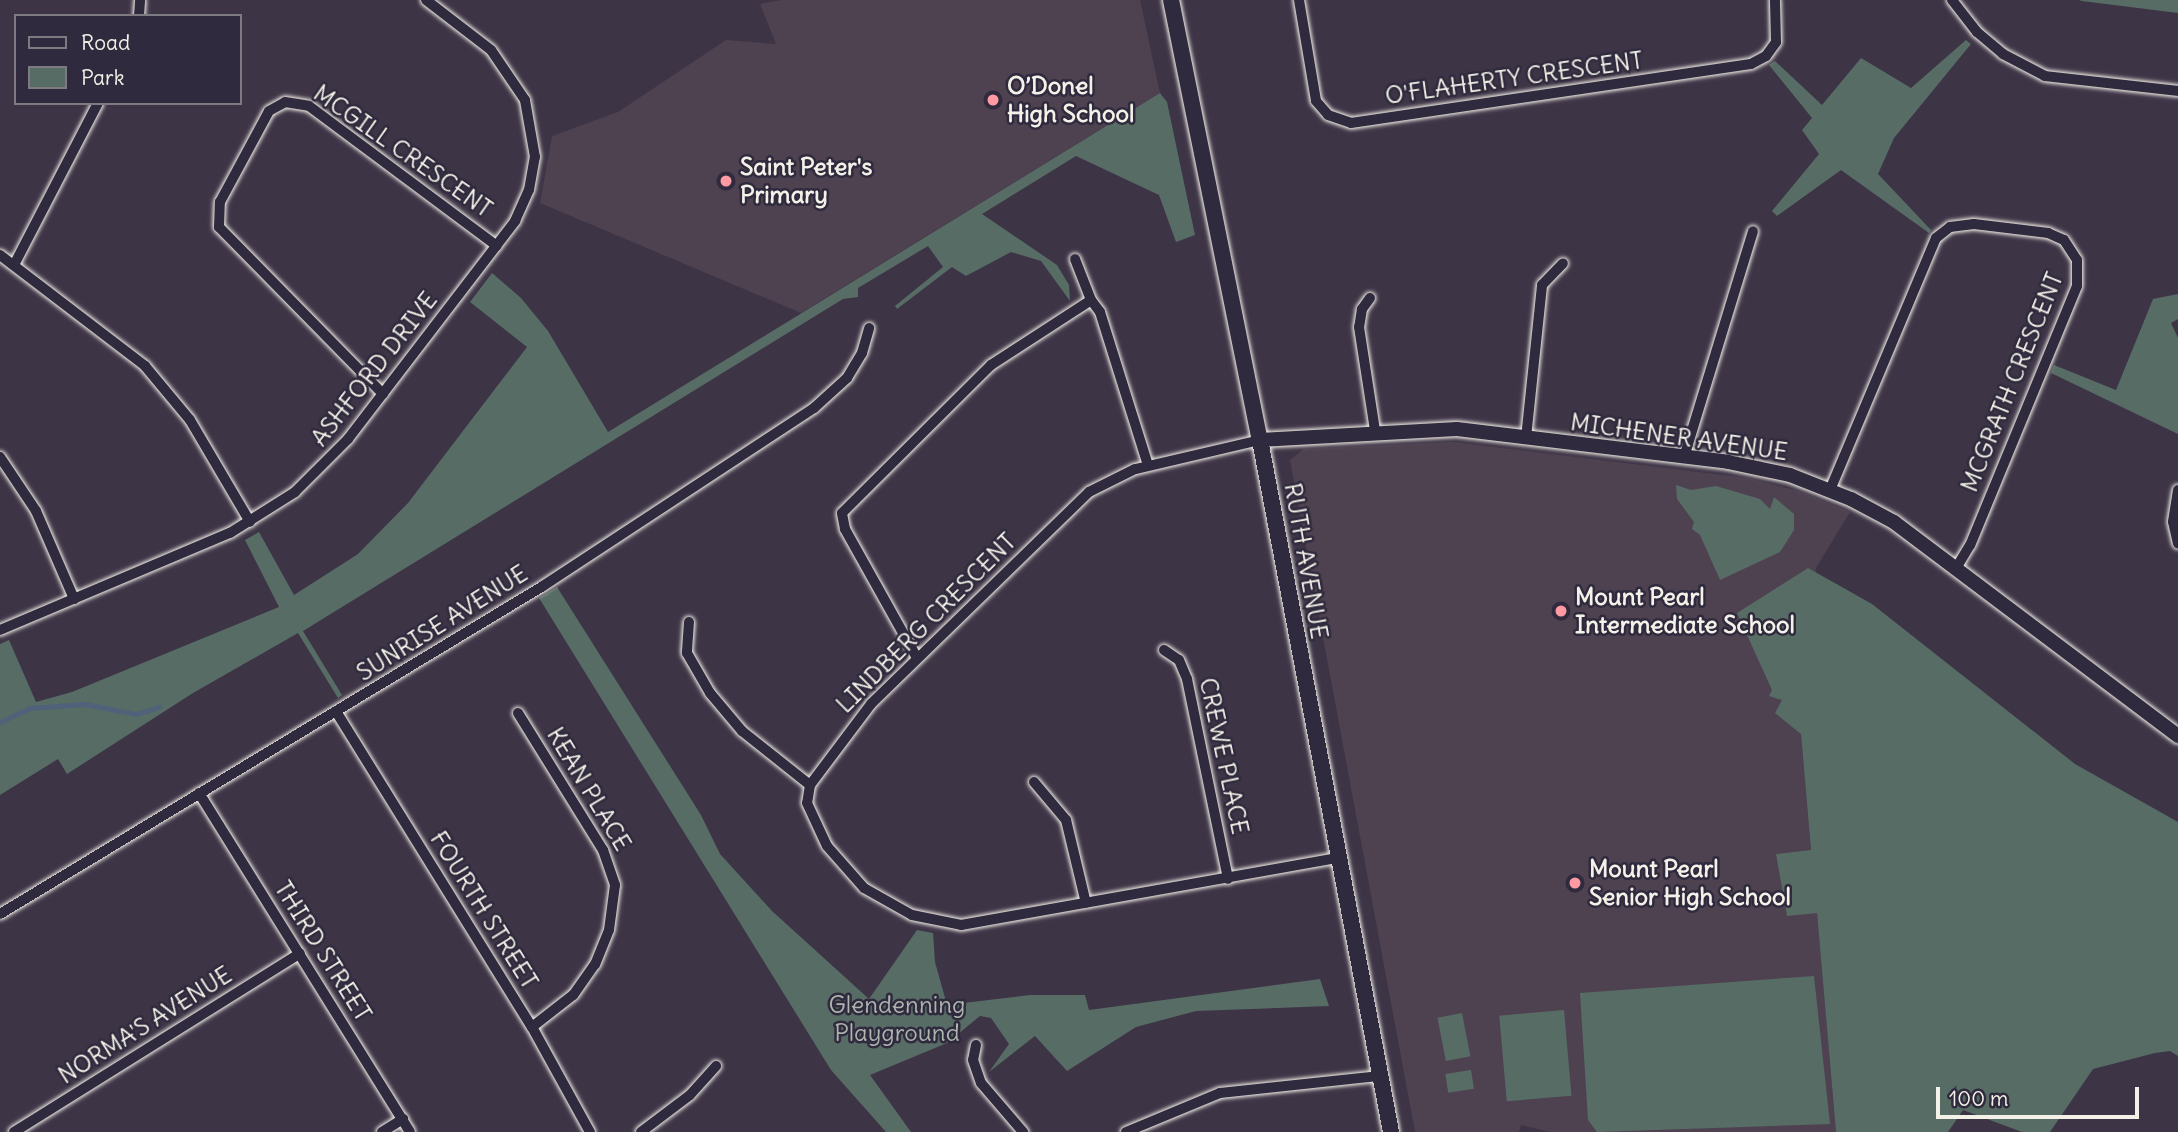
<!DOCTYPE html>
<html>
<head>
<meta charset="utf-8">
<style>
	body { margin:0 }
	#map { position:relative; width:2178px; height:1132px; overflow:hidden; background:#3d3446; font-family:Delius,sans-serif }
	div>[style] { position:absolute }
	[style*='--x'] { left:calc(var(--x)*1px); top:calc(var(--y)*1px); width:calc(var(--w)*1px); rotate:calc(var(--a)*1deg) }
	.built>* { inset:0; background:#4e4150 }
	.green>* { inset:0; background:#586c66; transform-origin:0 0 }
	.stream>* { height:4.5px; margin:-2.25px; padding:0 2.25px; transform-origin:2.25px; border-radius:2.25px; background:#4f627a }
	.roads { filter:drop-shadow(0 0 2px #f4f1e8) drop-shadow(0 0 2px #f4f1e8) }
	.minor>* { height:10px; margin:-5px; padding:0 5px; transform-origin:5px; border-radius:5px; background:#2f2a3d }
	.tertiary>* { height:14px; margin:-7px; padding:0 7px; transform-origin:7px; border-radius:7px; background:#2f2a3d }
	.secondary>* { height:16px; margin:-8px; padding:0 8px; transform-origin:8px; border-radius:8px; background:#2f2a3d }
	.dots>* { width:19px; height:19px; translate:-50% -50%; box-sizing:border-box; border:4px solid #2f2a3d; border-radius:50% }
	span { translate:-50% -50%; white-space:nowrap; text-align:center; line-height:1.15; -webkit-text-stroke:5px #2f2a3d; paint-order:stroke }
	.street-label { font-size:24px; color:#f4f1e8 }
	.poi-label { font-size:24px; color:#f4f1e8; font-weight:700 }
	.left { translate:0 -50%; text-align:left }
	.park-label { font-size:24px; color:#aeb5ae }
	.legend { position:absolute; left:14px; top:14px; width:228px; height:91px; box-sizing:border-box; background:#2f2a3d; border:2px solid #7e7a81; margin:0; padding:9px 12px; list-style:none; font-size:21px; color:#f4f1e8 }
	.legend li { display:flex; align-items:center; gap:14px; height:35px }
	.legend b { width:35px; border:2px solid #7e7a81 }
	.scale { position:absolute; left:1936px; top:1087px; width:203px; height:32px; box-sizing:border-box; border:4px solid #f4f1e8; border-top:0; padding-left:9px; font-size:21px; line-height:24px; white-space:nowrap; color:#f4f1e8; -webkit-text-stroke:5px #2f2a3d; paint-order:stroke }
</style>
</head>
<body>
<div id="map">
	<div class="built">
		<div style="clip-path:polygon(781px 0,1140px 0,1160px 93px,801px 313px,540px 203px,552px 136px,618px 112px,726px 40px,776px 44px,760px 4px)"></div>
		<div style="clip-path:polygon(1453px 442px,1747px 478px,1798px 491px,1850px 512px,1816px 568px,1801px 733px,1811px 850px,1776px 854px,1817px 912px,1836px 1132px,1550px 1132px,1521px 1125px,1519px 1132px,1415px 1132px,1290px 460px,1304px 449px)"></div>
	</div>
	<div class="green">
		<div style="clip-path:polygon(2079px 0,2178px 0,2178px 13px,2082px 1px)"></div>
		<div style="clip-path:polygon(1966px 40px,1971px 44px,1894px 138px,1878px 174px,1931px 230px,1929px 233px,1841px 170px,1777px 216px,1772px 211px,1819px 154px,1802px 130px,1812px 118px,1769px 65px,1775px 61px,1822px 105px,1861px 58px,1911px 88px)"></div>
		<div style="clip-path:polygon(1160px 93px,1167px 102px,1195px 235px,1176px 242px,1159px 195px,1076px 156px,982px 214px,1057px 265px,1069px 285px,1070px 301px,1041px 261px,1011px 252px,966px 276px,952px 267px,897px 309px,895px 306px,943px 267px,928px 246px,858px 288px,858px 297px,843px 299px,303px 631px,342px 695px,338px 698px,298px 633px,193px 693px,67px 774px,58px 759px,0 795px,0 644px,9px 640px,36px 702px,72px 692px,279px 607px,245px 540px,259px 532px,294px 595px,358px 554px,408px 503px,527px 347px,470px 302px,492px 273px,521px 298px,548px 331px,608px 432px)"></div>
		<div style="clip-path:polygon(2178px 294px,2178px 319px,2171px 323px,2178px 338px,2178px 434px,2051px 373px,2054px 365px,2116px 390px,2153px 299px)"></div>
		<div style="clip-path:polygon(1676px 485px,1691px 490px,1716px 486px,1760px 499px,1770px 509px,1774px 497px,1794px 514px,1794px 530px,1780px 552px,1720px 580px,1700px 535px,1692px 529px,1694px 522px,1677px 499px)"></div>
		<div style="clip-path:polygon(1808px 568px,1872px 604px,2075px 764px,2178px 822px,2178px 1056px,2170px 1051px,2155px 1053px,2093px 1069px,2050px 1132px,2022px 1132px,1963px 1110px,1948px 1132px,1836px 1132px,1817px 913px,1787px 916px,1776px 854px,1811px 850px,1801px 734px,1775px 713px,1782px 700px,1769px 696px,1772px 690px,1737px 613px)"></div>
		<div style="clip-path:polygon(557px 587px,701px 815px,720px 854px,772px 911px,869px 999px,917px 930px,933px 933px,935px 962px,947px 1005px,1030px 995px,1085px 995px,1089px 1010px,1320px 979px,1329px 1006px,1196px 1011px,1136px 1027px,1067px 1071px,1035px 1036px,989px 1072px,1009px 1044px,991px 1018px,980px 1016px,947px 1043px,870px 1075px,911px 1132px,886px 1132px,831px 1070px,539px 598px)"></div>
		<div style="clip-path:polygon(1814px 976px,1830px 1124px,1597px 1132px,1588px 1120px,1580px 993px)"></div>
		<div style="left:1564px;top:1010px;width:86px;height:65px;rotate:85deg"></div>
		<div style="left:1462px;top:1013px;width:44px;height:25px;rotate:79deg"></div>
		<div style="left:1471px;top:1070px;width:19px;height:26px;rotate:81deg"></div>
	</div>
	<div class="stream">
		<div style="--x:0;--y:722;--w:33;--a:-25"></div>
		<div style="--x:30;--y:708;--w:55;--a:-4.2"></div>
		<div style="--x:85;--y:704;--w:52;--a:11.1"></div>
		<div style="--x:136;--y:714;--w:24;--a:-17"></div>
	</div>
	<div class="roads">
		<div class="minor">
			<div style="--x:1299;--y:0;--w:102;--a:80.4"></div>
			<div style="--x:1316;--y:101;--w:18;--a:49"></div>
			<div style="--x:1328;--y:115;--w:24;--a:19"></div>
			<div style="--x:1351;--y:123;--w:404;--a:-8.4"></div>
			<div style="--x:1751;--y:64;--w:17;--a:-28"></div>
			<div style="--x:1766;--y:56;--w:17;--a:-54"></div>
			<div style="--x:1776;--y:42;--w:42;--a:-91.4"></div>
			<div style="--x:1952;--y:0;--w:41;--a:52"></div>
			<div style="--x:1977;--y:32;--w:34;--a:40"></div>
			<div style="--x:2003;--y:54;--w:47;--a:27.6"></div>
			<div style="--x:2045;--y:76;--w:134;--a:6.4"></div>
			<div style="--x:139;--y:16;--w:16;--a:-86"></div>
			<div style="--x:0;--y:255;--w:183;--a:37.4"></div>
			<div style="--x:145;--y:366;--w:70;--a:50.2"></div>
			<div style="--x:190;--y:420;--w:118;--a:59.5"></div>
			<div style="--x:1075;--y:259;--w:44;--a:68.7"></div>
			<div style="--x:14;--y:265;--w:182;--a:-62.6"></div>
			<div style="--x:1370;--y:298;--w:14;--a:126"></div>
			<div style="--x:1362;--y:309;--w:18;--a:99"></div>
			<div style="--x:1359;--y:327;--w:104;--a:81.2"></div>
			<div style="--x:383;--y:394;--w:234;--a:-134.5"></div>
			<div style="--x:219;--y:227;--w:25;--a:-88"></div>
			<div style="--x:220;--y:202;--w:103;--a:-61.7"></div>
			<div style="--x:269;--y:111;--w:18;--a:-29"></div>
			<div style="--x:285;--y:102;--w:24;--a:9"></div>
			<div style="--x:309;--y:106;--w:234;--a:36.7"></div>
			<div style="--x:1526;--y:438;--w:154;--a:-84"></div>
			<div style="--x:1542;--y:285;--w:30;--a:-46"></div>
			<div style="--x:1260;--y:440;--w:128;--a:166.9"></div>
			<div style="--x:1135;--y:469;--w:51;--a:153.4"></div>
			<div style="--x:1089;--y:492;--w:304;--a:135.8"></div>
			<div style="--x:871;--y:704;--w:101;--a:127"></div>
			<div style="--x:810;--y:785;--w:18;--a:99"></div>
			<div style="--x:807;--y:803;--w:47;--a:65.1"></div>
			<div style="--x:827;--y:846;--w:56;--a:48.6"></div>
			<div style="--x:864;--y:888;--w:55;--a:29.4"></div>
			<div style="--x:912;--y:915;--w:50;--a:11.5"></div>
			<div style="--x:961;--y:925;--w:384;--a:-10.1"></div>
			<div style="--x:0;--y:457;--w:65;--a:56.3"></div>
			<div style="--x:36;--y:511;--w:96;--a:66.6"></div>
			<div style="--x:1684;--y:457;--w:236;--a:-73"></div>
			<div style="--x:1830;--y:490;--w:273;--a:-67.2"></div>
			<div style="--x:1936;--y:238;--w:18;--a:-38"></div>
			<div style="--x:1950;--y:227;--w:24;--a:-7"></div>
			<div style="--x:1974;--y:224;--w:75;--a:6.9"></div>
			<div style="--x:2048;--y:233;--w:17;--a:24"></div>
			<div style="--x:2064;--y:240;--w:24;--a:57"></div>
			<div style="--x:2077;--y:260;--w:26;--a:90"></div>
			<div style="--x:2077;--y:286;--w:280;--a:112.4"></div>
			<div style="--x:1970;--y:545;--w:27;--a:121"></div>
			<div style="--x:2178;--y:490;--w:32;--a:99"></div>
			<div style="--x:2173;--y:522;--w:22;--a:77"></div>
			<div style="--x:689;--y:622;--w:31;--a:94"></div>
			<div style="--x:687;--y:653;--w:46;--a:60.1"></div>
			<div style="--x:710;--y:693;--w:50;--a:49.9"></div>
			<div style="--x:742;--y:731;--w:87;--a:38.5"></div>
			<div style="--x:0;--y:630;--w:250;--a:-22.9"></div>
			<div style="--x:230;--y:533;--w:77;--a:-32.2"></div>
			<div style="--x:295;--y:492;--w:75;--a:-45"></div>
			<div style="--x:348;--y:439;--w:275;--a:-52.5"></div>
			<div style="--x:515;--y:221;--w:34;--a:-66"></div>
			<div style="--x:529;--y:190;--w:34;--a:-80"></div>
			<div style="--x:535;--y:157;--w:58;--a:-100"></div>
			<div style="--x:525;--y:100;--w:60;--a:-124.2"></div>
			<div style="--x:491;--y:50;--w:82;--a:-142.4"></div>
			<div style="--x:1164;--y:650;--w:18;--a:34"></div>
			<div style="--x:1179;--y:660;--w:21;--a:67"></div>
			<div style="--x:1187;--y:679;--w:204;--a:78.4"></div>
			<div style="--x:917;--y:658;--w:148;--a:-119.2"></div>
			<div style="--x:845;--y:529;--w:16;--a:-101"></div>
			<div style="--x:842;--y:513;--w:210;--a:-44.8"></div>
			<div style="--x:991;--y:365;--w:119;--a:-33"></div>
			<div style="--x:1091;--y:300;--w:15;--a:53"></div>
			<div style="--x:1100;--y:312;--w:160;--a:72.6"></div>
			<div style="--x:337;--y:713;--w:370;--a:58.2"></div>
			<div style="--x:532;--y:1027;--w:120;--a:61.1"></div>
			<div style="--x:518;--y:713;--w:161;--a:58.2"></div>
			<div style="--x:603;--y:850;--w:37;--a:71"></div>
			<div style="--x:615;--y:885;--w:45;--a:97.6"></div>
			<div style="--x:609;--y:930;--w:37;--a:112"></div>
			<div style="--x:595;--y:964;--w:38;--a:125"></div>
			<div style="--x:573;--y:995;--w:52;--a:142"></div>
			<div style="--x:1034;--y:782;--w:50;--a:49.9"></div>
			<div style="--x:1066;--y:820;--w:85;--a:76.5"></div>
			<div style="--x:199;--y:793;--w:399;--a:58.1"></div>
			<div style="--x:0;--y:914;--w:634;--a:-31.13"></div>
			<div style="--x:543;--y:586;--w:324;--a:-33.3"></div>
			<div style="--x:814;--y:408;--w:45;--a:-42.3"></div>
			<div style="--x:847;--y:378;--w:29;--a:-59"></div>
			<div style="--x:862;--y:353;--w:26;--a:-74"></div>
			<div style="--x:976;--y:1045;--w:15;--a:101"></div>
			<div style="--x:973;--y:1060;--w:24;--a:71"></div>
			<div style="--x:981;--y:1083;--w:65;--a:49.4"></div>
			<div style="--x:14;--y:1132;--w:337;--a:-32"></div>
			<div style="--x:382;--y:1132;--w:25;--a:-32"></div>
			<div style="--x:641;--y:1132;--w:61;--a:-37.1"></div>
			<div style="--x:690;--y:1095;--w:39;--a:-48"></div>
			<div style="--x:1126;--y:1132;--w:102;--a:-22.5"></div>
			<div style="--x:1220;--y:1093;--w:161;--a:-6.1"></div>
		</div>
		<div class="tertiary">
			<div style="--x:1260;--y:440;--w:197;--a:-3.2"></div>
			<div style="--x:1457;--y:429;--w:273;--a:6.9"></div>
			<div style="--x:1728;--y:462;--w:63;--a:11.8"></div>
			<div style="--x:1790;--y:475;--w:66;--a:21.5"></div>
			<div style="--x:1851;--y:499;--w:49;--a:28.1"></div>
			<div style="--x:1894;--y:522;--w:356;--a:37"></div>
		</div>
		<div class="secondary">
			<div style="--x:1171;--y:0;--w:449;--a:78.6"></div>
			<div style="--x:1260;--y:440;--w:704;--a:79.28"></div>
		</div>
	</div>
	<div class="dots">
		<div style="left:993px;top:100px;background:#ff9aa2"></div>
		<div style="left:726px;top:181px;background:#ff9aa2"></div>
		<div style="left:1561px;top:611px;background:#ff9aa2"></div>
		<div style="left:1575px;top:883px;background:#ff9aa2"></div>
	</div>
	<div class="street-label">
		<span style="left:1514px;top:78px;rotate:-8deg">O'FLAHERTY CRESCENT</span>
		<span style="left:403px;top:151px;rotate:35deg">MCGILL CRESCENT</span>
		<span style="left:374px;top:369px;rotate:-52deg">ASHFORD DRIVE</span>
		<span style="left:2012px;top:382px;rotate:-68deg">MCGRATH CRESCENT</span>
		<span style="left:1679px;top:437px;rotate:8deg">MICHENER AVENUE</span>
		<span style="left:1306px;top:561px;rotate:80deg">RUTH AVENUE</span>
		<span style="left:442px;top:623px;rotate:-32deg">SUNRISE AVENUE</span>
		<span style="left:926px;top:623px;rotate:-45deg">LINDBERG CRESCENT</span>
		<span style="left:1224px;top:756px;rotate:78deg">CREWE PLACE</span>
		<span style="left:589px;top:789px;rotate:59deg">KEAN PLACE</span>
		<span style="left:484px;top:910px;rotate:58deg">FOURTH STREET</span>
		<span style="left:323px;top:951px;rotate:58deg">THIRD STREET</span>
		<span style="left:145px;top:1025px;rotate:-32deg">NORMA'S AVENUE</span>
	</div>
	<div class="poi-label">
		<span class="left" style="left:1007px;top:100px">O’Donel<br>High School</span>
		<span class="left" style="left:740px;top:181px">Saint Peter's<br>Primary</span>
		<span class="left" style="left:1575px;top:611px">Mount Pearl<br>Intermediate School</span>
		<span class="left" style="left:1589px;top:883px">Mount Pearl<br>Senior High School</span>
	</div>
	<div class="park-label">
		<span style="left:897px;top:1019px">Glendenning<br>Playground</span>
	</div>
	<ul class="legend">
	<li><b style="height:9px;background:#2f2a3d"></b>Road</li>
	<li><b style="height:19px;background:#586c66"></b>Park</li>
	</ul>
	<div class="scale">100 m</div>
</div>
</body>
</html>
